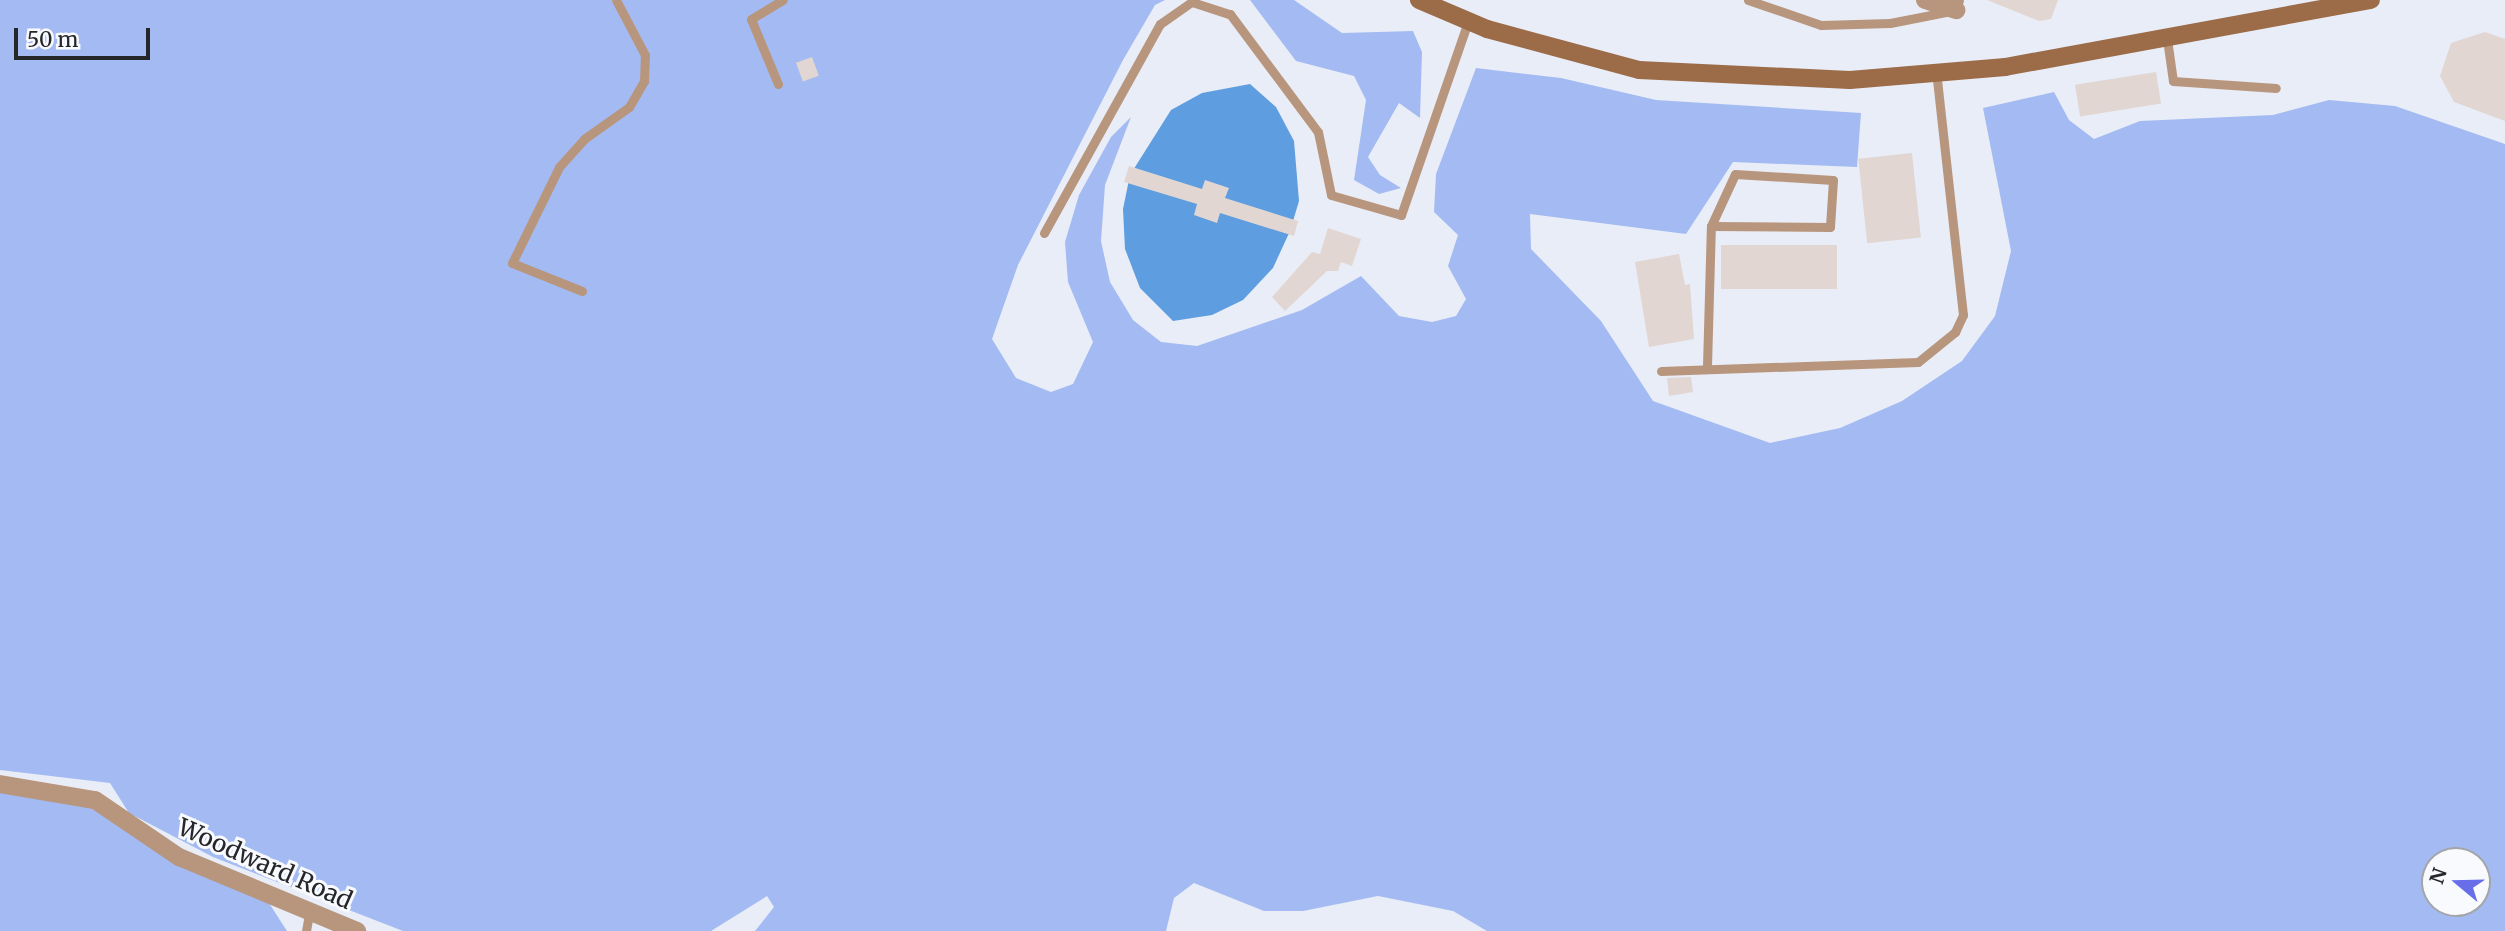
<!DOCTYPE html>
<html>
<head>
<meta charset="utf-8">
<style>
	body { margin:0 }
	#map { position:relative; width:2505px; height:931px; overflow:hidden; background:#e9edf7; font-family:Merriweather,serif }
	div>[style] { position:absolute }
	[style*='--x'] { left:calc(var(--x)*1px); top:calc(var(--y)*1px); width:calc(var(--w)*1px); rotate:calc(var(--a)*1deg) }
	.green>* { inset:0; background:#a3bbf2 }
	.water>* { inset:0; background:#5e9ddf }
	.building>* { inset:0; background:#e1d6d2; transform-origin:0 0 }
	.lane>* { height:9px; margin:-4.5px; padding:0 4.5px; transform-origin:4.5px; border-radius:4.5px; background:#b8967e }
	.street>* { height:18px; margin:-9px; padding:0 9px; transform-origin:9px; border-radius:9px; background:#b8967e }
	.secondary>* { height:18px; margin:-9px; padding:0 9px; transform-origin:9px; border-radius:9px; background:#9c6b48 }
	span { translate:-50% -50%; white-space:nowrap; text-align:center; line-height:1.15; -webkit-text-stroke:6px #f8fafe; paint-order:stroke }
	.street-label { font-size:24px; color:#242629 }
	.north { position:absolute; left:2421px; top:847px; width:70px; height:70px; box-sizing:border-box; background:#f8fafe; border:2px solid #a3a5a9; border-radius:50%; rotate:289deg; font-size:19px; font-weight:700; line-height:28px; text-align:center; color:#242629 }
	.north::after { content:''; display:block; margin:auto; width:24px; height:32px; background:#676ee7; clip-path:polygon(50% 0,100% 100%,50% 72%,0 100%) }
	.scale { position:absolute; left:14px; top:28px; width:136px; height:32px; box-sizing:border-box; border:4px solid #242629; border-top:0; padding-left:9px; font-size:21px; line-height:24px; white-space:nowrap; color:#242629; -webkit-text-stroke:5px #f8fafe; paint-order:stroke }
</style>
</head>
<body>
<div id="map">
	<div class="green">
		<div style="clip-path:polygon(evenodd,0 0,1165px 0,1155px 5px,1123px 60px,1018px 265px,992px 339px,1016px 378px,1051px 392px,1073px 384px,1093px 342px,1068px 282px,1065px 242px,1079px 195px,1111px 137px,1131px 117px,1105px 185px,1101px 241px,1110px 282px,1133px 320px,1161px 342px,1197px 346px,1302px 310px,1361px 276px,1399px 316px,1432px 322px,1456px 316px,1466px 299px,1448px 266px,1458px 235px,1434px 212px,1436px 174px,1476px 68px,1561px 78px,1656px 100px,1861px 113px,1857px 167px,1733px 162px,1686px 234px,1530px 214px,1531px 249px,1601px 321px,1653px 401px,1770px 443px,1840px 428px,1902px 401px,1962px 361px,1995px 316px,2011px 251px,1983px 108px,2054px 92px,2069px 120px,2094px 139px,2140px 121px,2273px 115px,2329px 100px,2395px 106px,2505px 144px,2505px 931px,1487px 931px,1453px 911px,1378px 896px,1303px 911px,1264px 911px,1194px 883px,1174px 898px,1166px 931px,755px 931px,774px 907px,767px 896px,711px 931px,403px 931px,213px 857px,129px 813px,110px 783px,0 770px,0 0,2435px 861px,2477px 861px,2477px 903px,2435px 903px,2435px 861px)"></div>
		<div style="clip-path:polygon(1250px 0,1294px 0,1342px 33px,1413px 31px,1422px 52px,1420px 118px,1399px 103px,1368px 157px,1380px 175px,1401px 188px,1379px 194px,1354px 180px,1366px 100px,1354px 76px,1296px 61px)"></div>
		<div style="clip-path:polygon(0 791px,84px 804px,195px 870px,267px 900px,287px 931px,0 931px)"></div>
	</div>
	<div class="water">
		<div style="clip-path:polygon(1250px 84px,1276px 107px,1294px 141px,1299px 201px,1290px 231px,1273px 268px,1243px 300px,1212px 315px,1173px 321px,1140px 288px,1125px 249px,1123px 209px,1130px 175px,1171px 110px,1202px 93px)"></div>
	</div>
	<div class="building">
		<div style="clip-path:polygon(1987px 0,2058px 0,2051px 19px,2039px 21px)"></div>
		<div style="clip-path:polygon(2485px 32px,2505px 39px,2505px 121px,2454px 102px,2440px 76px,2451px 43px)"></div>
		<div style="left:812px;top:57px;width:20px;height:17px;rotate:70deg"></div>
		<div style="left:2156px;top:72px;width:32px;height:82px;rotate:81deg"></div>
		<div style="left:1912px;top:153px;width:85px;height:54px;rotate:84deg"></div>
		<div style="clip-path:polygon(1129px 166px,1202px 189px,1205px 180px,1229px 188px,1225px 198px,1298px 221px,1294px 236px,1220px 213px,1217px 223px,1194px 215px,1197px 204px,1124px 182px)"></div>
		<div style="clip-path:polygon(1328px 228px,1361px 239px,1352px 266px,1341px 262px,1338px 271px,1327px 271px,1285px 311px,1272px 297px,1312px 252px,1320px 254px)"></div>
		<div style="left:1721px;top:245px;width:116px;height:44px"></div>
		<div style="clip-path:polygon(1679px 254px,1685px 285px,1690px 284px,1694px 339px,1649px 347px,1635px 262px)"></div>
		<div style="clip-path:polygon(1691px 377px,1693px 392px,1669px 396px,1667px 378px)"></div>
	</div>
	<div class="lane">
		<div style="--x:1748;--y:0;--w:77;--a:18.9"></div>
		<div style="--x:1821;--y:25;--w:69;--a:-1.7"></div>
		<div style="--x:1890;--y:23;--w:67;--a:-11.1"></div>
		<div style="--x:1956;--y:10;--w:10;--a:-73"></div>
		<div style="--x:2167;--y:39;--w:42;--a:81.9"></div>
		<div style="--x:2173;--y:81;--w:103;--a:3.9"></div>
		<div style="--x:778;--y:84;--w:70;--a:-112.6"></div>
		<div style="--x:751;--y:19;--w:37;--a:-31"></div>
		<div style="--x:1044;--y:233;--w:239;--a:-61"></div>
		<div style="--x:1160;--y:24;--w:39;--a:-35"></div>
		<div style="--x:1192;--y:2;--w:40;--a:18"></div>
		<div style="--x:1230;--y:14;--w:147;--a:53.3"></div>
		<div style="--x:1318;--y:132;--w:64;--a:78.3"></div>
		<div style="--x:1331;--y:195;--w:73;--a:15.9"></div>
		<div style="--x:1401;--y:215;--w:205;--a:-70.9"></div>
		<div style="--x:582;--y:291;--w:75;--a:-158.2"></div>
		<div style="--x:512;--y:263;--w:107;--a:-63.9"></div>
		<div style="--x:559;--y:167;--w:38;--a:-48"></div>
		<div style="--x:584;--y:139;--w:55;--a:-35.4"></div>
		<div style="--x:629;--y:107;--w:30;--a:-60"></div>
		<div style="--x:644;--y:81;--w:26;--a:-88"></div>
		<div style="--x:645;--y:55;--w:62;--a:-117.8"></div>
		<div style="--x:1707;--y:366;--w:140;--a:-88.4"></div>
		<div style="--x:1711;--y:226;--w:57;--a:-65.2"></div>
		<div style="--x:1735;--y:174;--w:98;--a:3.5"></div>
		<div style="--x:1833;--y:180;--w:47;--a:93.7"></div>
		<div style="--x:1830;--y:227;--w:119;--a:-179.5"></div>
		<div style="--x:1661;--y:371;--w:257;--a:-2"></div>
		<div style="--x:1918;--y:362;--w:48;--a:-39"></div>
		<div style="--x:1955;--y:332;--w:19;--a:-65"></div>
		<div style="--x:1963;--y:315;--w:244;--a:-96.3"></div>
		<div style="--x:306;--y:931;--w:17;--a:-80"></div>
	</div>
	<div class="street">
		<div style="--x:1925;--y:0;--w:33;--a:18"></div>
		<div style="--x:0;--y:784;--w:96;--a:9.6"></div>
		<div style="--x:95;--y:800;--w:102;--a:34.2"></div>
		<div style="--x:179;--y:857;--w:193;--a:22.6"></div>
	</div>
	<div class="secondary">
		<div style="--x:1419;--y:0;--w:74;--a:23.1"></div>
		<div style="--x:1487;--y:29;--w:157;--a:15.1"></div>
		<div style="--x:1639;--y:70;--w:211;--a:2.7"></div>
		<div style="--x:1850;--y:80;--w:156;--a:-4.8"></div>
		<div style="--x:2005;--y:67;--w:372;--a:-10.4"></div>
	</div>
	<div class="street-label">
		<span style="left:265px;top:864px;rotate:24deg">Woodward Road</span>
	</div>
	<div class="north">N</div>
	<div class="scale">50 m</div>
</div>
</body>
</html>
